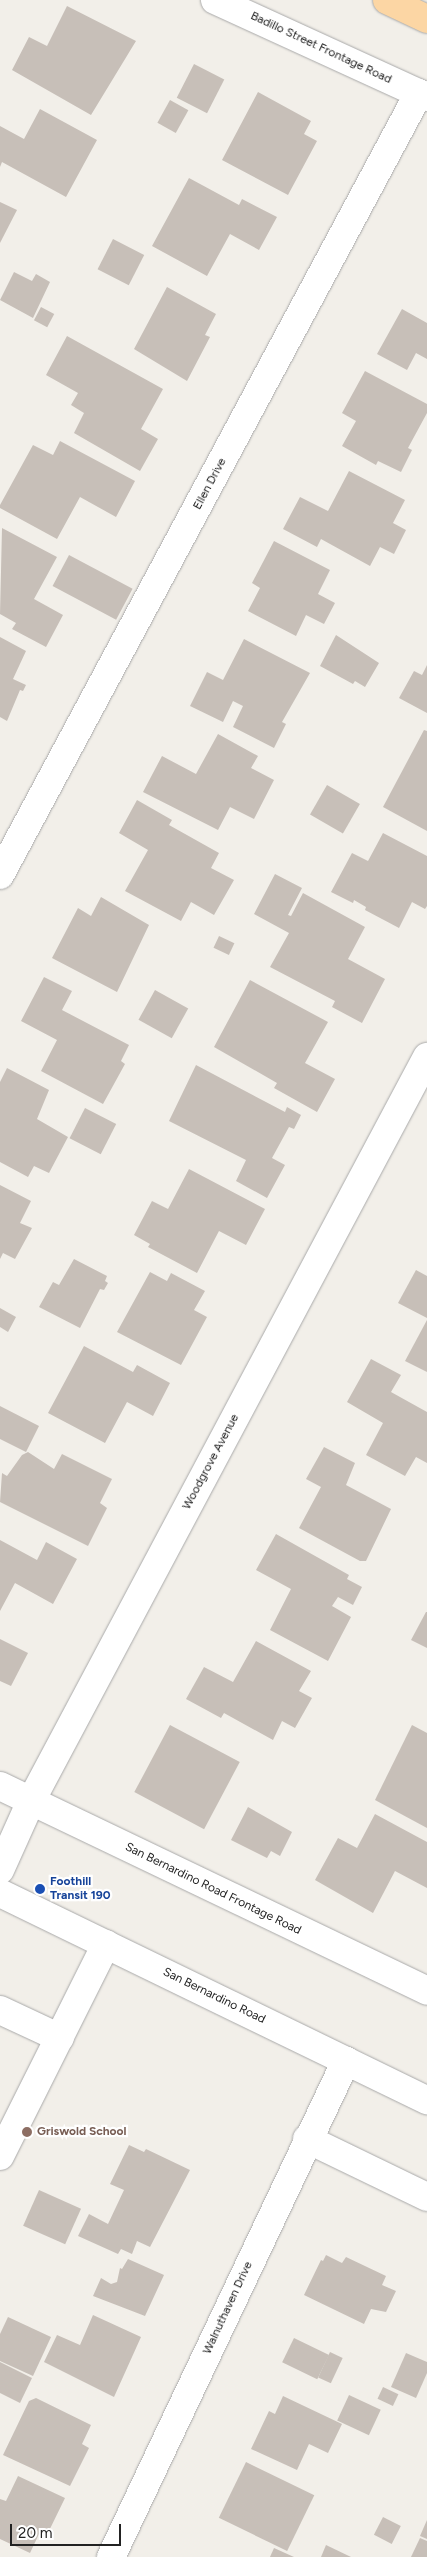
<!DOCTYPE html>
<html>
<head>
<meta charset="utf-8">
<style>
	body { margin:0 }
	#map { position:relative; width:427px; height:2557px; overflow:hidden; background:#f2efe9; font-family:Figtree,sans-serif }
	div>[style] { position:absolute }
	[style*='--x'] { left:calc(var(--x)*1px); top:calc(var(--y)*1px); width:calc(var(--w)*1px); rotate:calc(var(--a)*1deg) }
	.building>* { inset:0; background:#c7bfb8; transform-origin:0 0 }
	.roads { filter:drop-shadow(0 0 1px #a9a9a9) drop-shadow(0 0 1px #a9a9a9) }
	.minor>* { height:28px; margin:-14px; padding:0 14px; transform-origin:14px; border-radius:14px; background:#fff }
	.major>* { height:28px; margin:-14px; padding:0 14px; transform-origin:14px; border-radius:14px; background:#fcd6a4 }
	.dots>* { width:14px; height:14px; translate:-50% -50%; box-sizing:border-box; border:2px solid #fff; border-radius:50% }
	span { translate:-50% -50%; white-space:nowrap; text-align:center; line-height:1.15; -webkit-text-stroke:4.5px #fff; paint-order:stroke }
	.street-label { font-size:12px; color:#222 }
	.transit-label { font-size:12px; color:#164399; font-weight:700 }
	.left { translate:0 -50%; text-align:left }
	.education-label { font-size:12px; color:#785e54; font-weight:700 }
	.scale { position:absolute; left:10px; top:2524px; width:111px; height:22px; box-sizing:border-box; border:2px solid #222; border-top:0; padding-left:6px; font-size:15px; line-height:18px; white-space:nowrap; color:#222; -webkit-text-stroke:4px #fff; paint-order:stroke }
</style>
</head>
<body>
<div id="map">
	<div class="building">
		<div style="clip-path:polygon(67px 6px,136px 41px,91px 115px,12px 70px,29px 37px,47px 46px)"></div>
		<div style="left:194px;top:64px;width:34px;height:38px;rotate:27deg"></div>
		<div style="clip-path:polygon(258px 92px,311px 121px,304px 134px,317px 141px,288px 195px,222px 160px)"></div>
		<div style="left:170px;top:100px;width:21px;height:26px;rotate:29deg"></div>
		<div style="clip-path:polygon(40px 109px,97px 140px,66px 197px,2px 162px,0 167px,0 126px,24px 139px)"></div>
		<div style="clip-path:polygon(189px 178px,239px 205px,242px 199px,277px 217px,259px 250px,230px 234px,207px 276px,152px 246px)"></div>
		<div style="clip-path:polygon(0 202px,17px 210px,0 243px)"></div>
		<div style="left:113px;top:239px;width:35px;height:34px;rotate:27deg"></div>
		<div style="clip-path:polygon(14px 272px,32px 281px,36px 274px,50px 282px,33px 318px,0 300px)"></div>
		<div style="clip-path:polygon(167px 287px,216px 314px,205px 335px,210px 337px,187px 381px,134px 349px)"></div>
		<div style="left:41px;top:307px;width:15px;height:15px;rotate:28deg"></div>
		<div style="clip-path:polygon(402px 309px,427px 323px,427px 359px,416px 353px,407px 370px,377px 354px)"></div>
		<div style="clip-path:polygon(67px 336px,163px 389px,141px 429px,158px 439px,140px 471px,74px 433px,84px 413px,71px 405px,78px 393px,46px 375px)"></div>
		<div style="clip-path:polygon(365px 371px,427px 404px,427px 413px,408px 448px,412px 450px,401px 472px,378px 461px,376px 465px,342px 446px,356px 421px,342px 413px)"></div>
		<div style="clip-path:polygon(60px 441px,135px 481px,116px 517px,80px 497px,57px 539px,0 508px,0 505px,33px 445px,53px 455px)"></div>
		<div style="clip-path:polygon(349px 471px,405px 500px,393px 523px,406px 530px,394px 554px,380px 547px,370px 566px,321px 539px,317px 547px,283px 529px,300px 497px,328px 511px)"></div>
		<div style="clip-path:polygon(2px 528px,57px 557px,34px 599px,63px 615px,46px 647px,12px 629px,16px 623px,0 614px)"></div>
		<div style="clip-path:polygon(274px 541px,330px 570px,318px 594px,335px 603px,324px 624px,306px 615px,296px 636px,248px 611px,260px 588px,252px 583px)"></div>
		<div style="left:69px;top:555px;width:72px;height:35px;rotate:28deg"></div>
		<div style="clip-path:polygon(336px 635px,379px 663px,365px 687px,355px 681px,353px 684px,320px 666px)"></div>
		<div style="clip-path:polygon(0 637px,26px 651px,13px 679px,26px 685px,23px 691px,20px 690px,7px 721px,0 717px)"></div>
		<div style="clip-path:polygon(244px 639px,310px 673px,282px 722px,286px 724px,274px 748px,233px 727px,243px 706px,233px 701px,223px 722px,190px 706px,207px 672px,223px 680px)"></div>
		<div style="clip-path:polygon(427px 665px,427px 713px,399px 698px,414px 671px,422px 675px)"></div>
		<div style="clip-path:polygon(424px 730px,427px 731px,427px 831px,383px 807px)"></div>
		<div style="clip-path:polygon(218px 734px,258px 756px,251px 768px,274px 780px,254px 819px,230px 807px,218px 830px,143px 792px,162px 756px,196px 774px)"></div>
		<div style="left:327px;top:785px;width:38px;height:34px;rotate:30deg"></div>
		<div style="clip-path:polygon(137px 800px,172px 820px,169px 825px,219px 853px,211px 868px,234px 880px,214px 915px,191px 902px,181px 921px,125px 891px,148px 850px,119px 833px)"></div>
		<div style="clip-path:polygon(383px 833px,427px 856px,427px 906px,425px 909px,412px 902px,399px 928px,365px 910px,366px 907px,354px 900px,353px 903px,331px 892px,352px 853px,368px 861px)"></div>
		<div style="clip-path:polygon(275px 874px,302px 888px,288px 915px,291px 916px,303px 893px,365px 927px,348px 959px,385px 979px,362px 1023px,332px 1007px,335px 1001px,270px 967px,289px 933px,254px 914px)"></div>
		<div style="clip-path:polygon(101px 897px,149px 925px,117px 992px,52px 958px,78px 908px,91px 916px)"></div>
		<div style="left:219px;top:936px;width:17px;height:13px;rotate:25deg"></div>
		<div style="clip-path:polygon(44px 977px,72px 991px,62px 1010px,129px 1045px,121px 1061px,125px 1064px,103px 1104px,41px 1071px,57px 1040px,21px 1021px)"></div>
		<div style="clip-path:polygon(250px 980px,328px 1022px,305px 1063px,335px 1079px,317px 1112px,274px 1088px,277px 1083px,214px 1047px)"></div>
		<div style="left:155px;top:990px;width:38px;height:34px;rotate:29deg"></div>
		<div style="clip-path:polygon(196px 1065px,285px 1112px,287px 1107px,301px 1115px,294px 1129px,289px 1127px,272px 1158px,285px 1165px,267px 1198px,236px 1181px,246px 1160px,169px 1121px)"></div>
		<div style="clip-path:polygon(7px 1068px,49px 1090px,37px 1119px,68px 1137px,49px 1173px,34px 1166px,28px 1177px,0 1162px,0 1082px)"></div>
		<div style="left:85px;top:1108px;width:35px;height:34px;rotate:27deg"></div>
		<div style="clip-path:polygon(189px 1169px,265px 1209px,246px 1245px,219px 1231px,197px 1273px,148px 1247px,150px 1244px,134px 1235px,152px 1201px,168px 1209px)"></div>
		<div style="clip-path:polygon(0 1185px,31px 1201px,20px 1223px,32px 1228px,15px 1259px,3px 1253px,0 1259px)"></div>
		<div style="clip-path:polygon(74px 1259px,107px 1276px,105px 1281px,108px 1283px,104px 1290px,100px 1289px,80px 1328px,39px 1307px,53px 1282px,59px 1285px)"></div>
		<div style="clip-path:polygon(416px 1270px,427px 1276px,427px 1318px,398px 1303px)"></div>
		<div style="clip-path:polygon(150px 1272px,167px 1281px,171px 1273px,205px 1291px,194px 1310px,207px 1317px,181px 1365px,117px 1332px)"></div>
		<div style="clip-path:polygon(0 1308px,16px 1317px,8px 1332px,0 1327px)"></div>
		<div style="clip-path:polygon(427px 1320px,427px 1372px,405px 1361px)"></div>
		<div style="clip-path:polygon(84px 1346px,133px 1372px,137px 1365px,170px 1383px,153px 1416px,127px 1402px,105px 1443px,48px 1413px)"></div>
		<div style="clip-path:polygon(371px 1359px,401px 1375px,391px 1392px,427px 1412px,427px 1463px,416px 1457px,405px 1476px,366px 1455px,383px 1423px,347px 1402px)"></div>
		<div style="clip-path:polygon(0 1406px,39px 1426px,26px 1452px,0 1439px)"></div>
		<div style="clip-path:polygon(324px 1447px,355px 1463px,346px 1485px,391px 1509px,366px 1561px,360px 1561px,299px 1528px,321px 1487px,306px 1479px)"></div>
		<div style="clip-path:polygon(28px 1452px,54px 1469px,62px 1454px,112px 1479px,100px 1503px,107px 1508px,88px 1546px,0 1502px,2px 1473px,7px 1476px,22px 1455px)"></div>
		<div style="clip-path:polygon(276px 1534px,349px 1575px,347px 1579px,362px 1587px,353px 1605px,338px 1597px,332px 1606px,351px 1617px,328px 1661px,270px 1630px,291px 1589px,256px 1570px)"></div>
		<div style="clip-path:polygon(0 1540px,37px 1560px,46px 1542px,77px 1559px,53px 1604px,15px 1583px,0 1611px)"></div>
		<div style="clip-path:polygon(426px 1612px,427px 1612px,427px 1648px,411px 1640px)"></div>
		<div style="clip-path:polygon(0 1639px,28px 1653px,11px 1686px,0 1681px)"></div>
		<div style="clip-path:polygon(256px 1641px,311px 1671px,299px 1691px,312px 1698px,295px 1728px,282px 1721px,273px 1740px,224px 1713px,221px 1718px,186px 1699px,204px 1667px,233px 1682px)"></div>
		<div style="left:170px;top:1725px;width:79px;height:76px;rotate:28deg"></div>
		<div style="clip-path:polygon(412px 1725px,427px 1733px,427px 1828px,375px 1800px)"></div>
		<div style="clip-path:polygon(248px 1807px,292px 1832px,280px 1856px,271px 1851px,267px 1858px,231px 1840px)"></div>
		<div style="clip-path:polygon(375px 1814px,427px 1842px,427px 1888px,395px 1871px,373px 1913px,315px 1880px,338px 1838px,357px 1848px)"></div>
		<div style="clip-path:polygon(129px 2145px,144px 2152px,146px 2149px,190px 2170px,150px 2247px,137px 2241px,132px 2254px,121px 2249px,118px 2254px,78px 2236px,89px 2214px,108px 2224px,124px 2190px,110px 2184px)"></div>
		<div style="left:39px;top:2190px;width:46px;height:39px;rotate:24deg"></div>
		<div style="clip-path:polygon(326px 2255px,342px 2263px,346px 2257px,386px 2276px,382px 2285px,396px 2291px,386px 2312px,371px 2309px,364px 2324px,304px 2295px,321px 2260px,323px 2261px)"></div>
		<div style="clip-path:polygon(128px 2259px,164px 2275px,145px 2316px,93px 2296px,101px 2278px,111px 2284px,117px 2282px,120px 2268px,122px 2269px)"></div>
		<div style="clip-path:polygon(93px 2315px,141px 2337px,114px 2397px,44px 2362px,57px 2335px,80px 2345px)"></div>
		<div style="clip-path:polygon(8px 2317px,51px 2337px,33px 2376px,0 2361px,0 2334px)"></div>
		<div style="left:294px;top:2338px;width:39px;height:27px;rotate:26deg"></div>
		<div style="left:330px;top:2352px;width:14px;height:28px;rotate:25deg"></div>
		<div style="clip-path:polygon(406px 2353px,427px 2362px,427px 2373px,416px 2398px,391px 2387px)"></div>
		<div style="clip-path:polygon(0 2362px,32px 2378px,20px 2403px,0 2393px)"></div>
		<div style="left:383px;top:2387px;width:17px;height:13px;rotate:25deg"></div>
		<div style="left:349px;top:2395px;width:35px;height:28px;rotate:25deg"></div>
		<div style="clip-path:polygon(283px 2396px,342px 2424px,328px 2453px,309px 2444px,297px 2470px,251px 2449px,269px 2411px,275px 2414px)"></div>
		<div style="clip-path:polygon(36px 2398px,91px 2425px,82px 2444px,89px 2448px,70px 2486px,3px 2455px,29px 2401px)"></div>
		<div style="left:246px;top:2462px;width:76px;height:62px;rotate:26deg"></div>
		<div style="clip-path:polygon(18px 2476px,65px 2498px,46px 2537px,39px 2534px,30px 2553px,0 2539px,0 2499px,6px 2501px)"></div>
		<div style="left:383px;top:2517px;width:20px;height:20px;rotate:27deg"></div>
		<div style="clip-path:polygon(427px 2520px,427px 2539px,420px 2536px)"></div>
		<div style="clip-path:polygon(420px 2538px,427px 2541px,427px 2557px,411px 2557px)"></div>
		<div style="clip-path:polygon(326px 2545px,351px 2557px,321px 2557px)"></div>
		<div style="clip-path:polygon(274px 2548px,294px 2557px,270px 2557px)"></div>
	</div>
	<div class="roads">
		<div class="minor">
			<div style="--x:215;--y:0;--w:233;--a:24.6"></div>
			<div style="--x:0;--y:875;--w:887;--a:-61.82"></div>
			<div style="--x:0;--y:1786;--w:474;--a:25.6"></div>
			<div style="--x:0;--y:1870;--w:76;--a:-65.8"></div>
			<div style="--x:31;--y:1801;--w:843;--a:-61.98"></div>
			<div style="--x:0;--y:1893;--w:475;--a:25.9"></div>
			<div style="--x:0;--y:2010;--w:66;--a:25"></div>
			<div style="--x:307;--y:2139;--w:133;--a:25.8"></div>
			<div style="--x:0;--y:2156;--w:237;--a:-63.4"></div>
			<div style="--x:111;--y:2557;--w:549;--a:-64.65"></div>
		</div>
		<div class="major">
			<div style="--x:387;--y:0;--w:44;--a:25.4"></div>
		</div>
	</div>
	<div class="dots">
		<div style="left:40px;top:1889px;background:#1a4fb4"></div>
		<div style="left:27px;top:2132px;background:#8d6e63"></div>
	</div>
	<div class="street-label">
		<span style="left:321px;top:48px;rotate:25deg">Badillo Street Frontage Road</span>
		<span style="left:210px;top:484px;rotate:-62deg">Ellen Drive</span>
		<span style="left:211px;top:1462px;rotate:-62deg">Woodgrove Avenue</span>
		<span style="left:213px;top:1889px;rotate:26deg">San Bernardino Road Frontage Road</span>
		<span style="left:214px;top:1996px;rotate:26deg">San Bernardino Road</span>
		<span style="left:228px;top:2308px;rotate:-65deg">Walnuthaven Drive</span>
	</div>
	<div class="transit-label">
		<span class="left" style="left:50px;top:1889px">Foothill<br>Transit 190</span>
	</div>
	<div class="education-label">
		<span class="left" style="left:37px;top:2132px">Griswold School</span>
	</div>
	<div class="scale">20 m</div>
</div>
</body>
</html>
